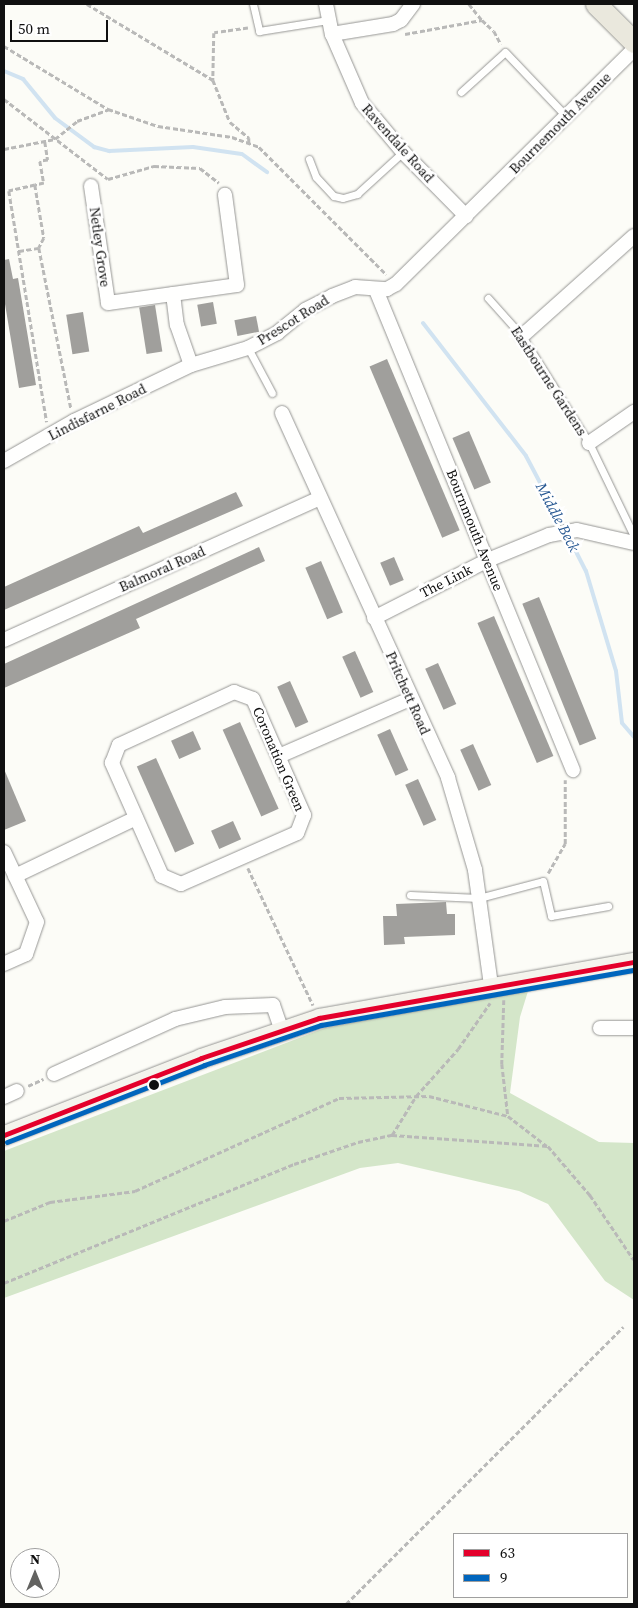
<!DOCTYPE html>
<html>
<head>
<meta charset="utf-8">
<style>
	body { margin:0 }
	#map { position:relative; width:638px; height:1608px; overflow:hidden; background:#fcfcf7; font-family:"Source Serif 4",serif }
	div>[style] { position:absolute }
	[style*='--x'] { left:calc(var(--x)*1px); top:calc(var(--y)*1px); width:calc(var(--w)*1px); rotate:calc(var(--a)*1deg) }
	.forest>* { inset:0; background:#d4e6c9 }
	.stream>* { height:4px; margin:-2px; padding:0 2px; transform-origin:2px; border-radius:2px; background:#d1e3f1 }
	.building>* { inset:0; background:#a09f9c; transform-origin:0 0 }
	.path>* { height:2.5px; margin-top:-1.25px; transform-origin:0; background:repeating-linear-gradient(90deg,#b9b9b8 0 5px,transparent 0 7.5px) }
	.roads { filter:drop-shadow(0 0 1px #969694) drop-shadow(0 0 1px #969694) }
	.service>* { height:7px; margin:-3.5px; padding:0 3.5px; transform-origin:3.5px; border-radius:3.5px; background:#fffffe }
	.minor>* { height:14px; margin:-7px; padding:0 7px; transform-origin:7px; border-radius:7px; background:#fffffe }
	.secondary>* { height:19px; margin:-9.5px; padding:0 9.5px; transform-origin:9.5px; border-radius:9.5px; background:#f4f4ed }
	.primary>* { height:21px; margin:-10.5px; padding:0 10.5px; transform-origin:10.5px; border-radius:10.5px; background:#eae8dd }
	.bus-1>* { height:5px; margin:-2.5px; padding:0 2.5px; transform-origin:2.5px; border-radius:2.5px; background:#e4002b }
	.bus-2>* { height:5px; margin:-2.5px; padding:0 2.5px; transform-origin:2.5px; border-radius:2.5px; background:#0065bd }
	.dots>* { width:14px; height:14px; translate:-50% -50%; box-sizing:border-box; border:2px solid #fff; border-radius:50% }
	span { translate:-50% -50%; white-space:nowrap; text-align:center; line-height:1.15; -webkit-text-stroke:5px #fff; paint-order:stroke }
	.street-label { font-size:14px; color:#101010 }
	.water-label { font-size:15px; color:#285993; font-style:italic }
	.frame { position:absolute; inset:0; border:5px solid #101010; pointer-events:none }
	.legend { position:absolute; left:453px; top:1533px; width:175px; height:65px; box-sizing:border-box; background:#fff; border:1px solid #9f9f9f; margin:0; padding:6px 9px; list-style:none; font-size:15px; color:#101010 }
	.legend li { display:flex; align-items:center; gap:10px; height:25px }
	.legend b { width:25px; border:1px solid #9f9f9f }
	.north { position:absolute; left:10px; top:1548px; width:50px; height:50px; box-sizing:border-box; background:#fff; border:1px solid #9f9f9f; border-radius:50%; rotate:0deg; font-size:14px; font-weight:700; line-height:20px; text-align:center; color:#101010 }
	.north::after { content:''; display:block; margin:auto; width:18px; height:22px; background:#636361; clip-path:polygon(50% 0,100% 100%,50% 72%,0 100%) }
	.scale { position:absolute; left:10px; top:20px; width:98px; height:22px; box-sizing:border-box; border:2px solid #101010; border-top:0; padding-left:6px; font-size:15px; line-height:18px; white-space:nowrap; color:#101010; -webkit-text-stroke:4px #fff; paint-order:stroke }
</style>
</head>
<body>
<div id="map">
	<div class="forest">
		<div style="clip-path:polygon(529px 988px,520px 1017px,510px 1093px,599px 1142px,634px 1143px,634px 1300px,605px 1281px,548px 1204px,519px 1191px,398px 1163px,360px 1168px,4px 1298px,4px 1151px,325px 1028px)"></div>
	</div>
	<div class="stream">
		<div style="--x:4;--y:71;--w:21;--a:23"></div>
		<div style="--x:23;--y:79;--w:50;--a:50.6"></div>
		<div style="--x:55;--y:118;--w:49;--a:36.6"></div>
		<div style="--x:94;--y:147;--w:16;--a:15"></div>
		<div style="--x:109;--y:151;--w:84;--a:-2.7"></div>
		<div style="--x:193;--y:147;--w:49;--a:8.1"></div>
		<div style="--x:242;--y:154;--w:31;--a:36"></div>
		<div style="--x:423;--y:323;--w:168;--a:52.2"></div>
		<div style="--x:526;--y:456;--w:84;--a:62.2"></div>
		<div style="--x:568;--y:536;--w:39;--a:63"></div>
		<div style="--x:586;--y:571;--w:104;--a:73.3"></div>
		<div style="--x:616;--y:671;--w:52;--a:83.4"></div>
		<div style="--x:622;--y:723;--w:18;--a:49"></div>
	</div>
	<div class="building">
		<div style="clip-path:polygon(9px 259px,13px 279px,18px 278px,36px 385px,19px 388px,4px 298px,4px 260px)"></div>
		<div style="left:213px;top:302px;width:22px;height:16px;rotate:80deg"></div>
		<div style="left:155px;top:305px;width:47px;height:16px;rotate:81deg"></div>
		<div style="left:83px;top:312px;width:40px;height:17px;rotate:81deg"></div>
		<div style="left:256px;top:316px;width:16px;height:22px;rotate:79deg"></div>
		<div style="left:387px;top:359px;width:186px;height:19px;rotate:67deg"></div>
		<div style="left:469px;top:431px;width:56px;height:18px;rotate:67deg"></div>
		<div style="clip-path:polygon(236px 492px,243px 506px,4px 610px,4px 587px,139px 526px,143px 533px)"></div>
		<div style="clip-path:polygon(259px 547px,265px 561px,136px 619px,140px 628px,4px 688px,4px 664px)"></div>
		<div style="left:394px;top:557px;width:25px;height:15px;rotate:67deg"></div>
		<div style="left:321px;top:561px;width:56px;height:17px;rotate:67deg"></div>
		<div style="left:539px;top:597px;width:153px;height:18px;rotate:68deg"></div>
		<div style="left:494px;top:616px;width:152px;height:18px;rotate:67deg"></div>
		<div style="left:355px;top:651px;width:45px;height:14px;rotate:66deg"></div>
		<div style="left:438px;top:663px;width:45px;height:14px;rotate:66deg"></div>
		<div style="left:290px;top:681px;width:45px;height:14px;rotate:66deg"></div>
		<div style="left:240px;top:722px;width:95px;height:19px;rotate:66deg"></div>
		<div style="left:390px;top:729px;width:45px;height:14px;rotate:66deg"></div>
		<div style="left:193px;top:731px;width:20px;height:24px;rotate:66deg"></div>
		<div style="left:473px;top:744px;width:45px;height:14px;rotate:66deg"></div>
		<div style="left:156px;top:758px;width:94px;height:21px;rotate:66deg"></div>
		<div style="clip-path:polygon(4px 769px,26px 821px,4px 830px)"></div>
		<div style="left:418px;top:779px;width:45px;height:14px;rotate:66deg"></div>
		<div style="left:233px;top:821px;width:20px;height:24px;rotate:66deg"></div>
		<div style="clip-path:polygon(446px 902px,447px 914px,455px 914px,455px 935px,404px 937px,405px 944px,384px 945px,383px 916px,397px 916px,396px 904px)"></div>
	</div>
	<div class="path">
		<div style="--x:87;--y:4;--w:147;--a:31.1"></div>
		<div style="--x:469;--y:4;--w:21;--a:51"></div>
		<div style="--x:248;--y:28;--w:34;--a:172"></div>
		<div style="--x:214;--y:33;--w:47;--a:91.2"></div>
		<div style="--x:213;--y:80;--w:45;--a:68"></div>
		<div style="--x:230;--y:122;--w:25;--a:40"></div>
		<div style="--x:249;--y:138;--w:5;--a:90"></div>
		<div style="--x:405;--y:34;--w:78;--a:-10.3"></div>
		<div style="--x:482;--y:20;--w:16;--a:43"></div>
		<div style="--x:494;--y:31;--w:15;--a:62"></div>
		<div style="--x:4;--y:46;--w:122;--a:31.2"></div>
		<div style="--x:108;--y:109;--w:53;--a:18.8"></div>
		<div style="--x:158;--y:126;--w:75;--a:8.5"></div>
		<div style="--x:232;--y:137;--w:29;--a:20"></div>
		<div style="--x:259;--y:147;--w:180;--a:45"></div>
		<div style="--x:4;--y:99;--w:131;--a:37.6"></div>
		<div style="--x:108;--y:179;--w:48;--a:-15.8"></div>
		<div style="--x:154;--y:166;--w:46;--a:2.5"></div>
		<div style="--x:200;--y:168;--w:24;--a:38"></div>
		<div style="--x:45;--y:142;--w:18;--a:81"></div>
		<div style="--x:48;--y:160;--w:8;--a:173"></div>
		<div style="--x:40;--y:161;--w:22;--a:80"></div>
		<div style="--x:44;--y:183;--w:9;--a:167"></div>
		<div style="--x:35;--y:185;--w:54;--a:80.4"></div>
		<div style="--x:44;--y:238;--w:11;--a:117"></div>
		<div style="--x:39;--y:248;--w:163;--a:78.7"></div>
		<div style="--x:4;--y:149;--w:52;--a:-11.1"></div>
		<div style="--x:55;--y:139;--w:28;--a:-39"></div>
		<div style="--x:77;--y:121;--w:33;--a:-20"></div>
		<div style="--x:35;--y:185;--w:27;--a:167"></div>
		<div style="--x:9;--y:191;--w:234;--a:80.7"></div>
		<div style="--x:19;--y:251;--w:20;--a:-9"></div>
		<div style="--x:248;--y:868;--w:152;--a:64.6"></div>
		<div style="--x:548;--y:873;--w:34;--a:-60"></div>
		<div style="--x:565;--y:844;--w:64;--a:-90"></div>
		<div style="--x:504;--y:1000;--w:64;--a:91.8"></div>
		<div style="--x:502;--y:1064;--w:52;--a:83.4"></div>
		<div style="--x:28;--y:1086;--w:17;--a:-25"></div>
		<div style="--x:392;--y:1135;--w:46;--a:-58.4"></div>
		<div style="--x:416;--y:1096;--w:63;--a:-48.2"></div>
		<div style="--x:458;--y:1049;--w:56;--a:-55.2"></div>
		<div style="--x:4;--y:1221;--w:50;--a:-22.4"></div>
		<div style="--x:50;--y:1202;--w:86;--a:-7.4"></div>
		<div style="--x:135;--y:1191;--w:224;--a:-24.5"></div>
		<div style="--x:339;--y:1098;--w:90;--a:-1.3"></div>
		<div style="--x:429;--y:1096;--w:81;--a:14.2"></div>
		<div style="--x:508;--y:1116;--w:49;--a:37.6"></div>
		<div style="--x:4;--y:1283;--w:313;--a:-22.3"></div>
		<div style="--x:294;--y:1164;--w:68;--a:-19"></div>
		<div style="--x:358;--y:1142;--w:35;--a:-12"></div>
		<div style="--x:392;--y:1135;--w:156;--a:4"></div>
		<div style="--x:548;--y:1146;--w:65;--a:49.4"></div>
		<div style="--x:590;--y:1195;--w:78;--a:55.9"></div>
		<div style="--x:346;--y:1604;--w:392;--a:-45"></div>
	</div>
	<div class="roads">
		<div class="service">
			<div style="--x:253;--y:4;--w:28;--a:77"></div>
			<div style="--x:259;--y:31;--w:70;--a:-9.1"></div>
			<div style="--x:461;--y:92;--w:59;--a:-42.3"></div>
			<div style="--x:505;--y:52;--w:88;--a:46.4"></div>
			<div style="--x:309;--y:159;--w:19;--a:69"></div>
			<div style="--x:316;--y:177;--w:26;--a:47"></div>
			<div style="--x:334;--y:196;--w:9;--a:13"></div>
			<div style="--x:343;--y:198;--w:15;--a:-16"></div>
			<div style="--x:357;--y:194;--w:62;--a:-42.4"></div>
			<div style="--x:488;--y:298;--w:51;--a:48.2"></div>
			<div style="--x:522;--y:336;--w:126;--a:57.9"></div>
			<div style="--x:589;--y:443;--w:103;--a:64.2"></div>
			<div style="--x:248;--y:348;--w:51;--a:61.9"></div>
			<div style="--x:410;--y:895;--w:69;--a:2.5"></div>
			<div style="--x:479;--y:898;--w:66;--a:-14.9"></div>
			<div style="--x:543;--y:881;--w:36;--a:77"></div>
			<div style="--x:551;--y:916;--w:58;--a:-10"></div>
		</div>
		<div class="minor">
			<div style="--x:326;--y:4;--w:31;--a:79"></div>
			<div style="--x:332;--y:34;--w:75;--a:66.5"></div>
			<div style="--x:362;--y:103;--w:64;--a:50.1"></div>
			<div style="--x:403;--y:152;--w:90;--a:45.5"></div>
			<div style="--x:332;--y:34;--w:62;--a:-9.3"></div>
			<div style="--x:393;--y:24;--w:9;--a:-27"></div>
			<div style="--x:401;--y:20;--w:20;--a:-53"></div>
			<div style="--x:91;--y:186;--w:118;--a:81.7"></div>
			<div style="--x:108;--y:303;--w:130;--a:-7.9"></div>
			<div style="--x:237;--y:285;--w:91;--a:-97.6"></div>
			<div style="--x:376;--y:290;--w:519;--a:67.69"></div>
			<div style="--x:173;--y:294;--w:31;--a:83"></div>
			<div style="--x:177;--y:325;--w:42;--a:70.7"></div>
			<div style="--x:522;--y:336;--w:150;--a:-41.8"></div>
			<div style="--x:282;--y:413;--w:401;--a:65.5"></div>
			<div style="--x:448;--y:778;--w:96;--a:73.6"></div>
			<div style="--x:475;--y:870;--w:117;--a:82.1"></div>
			<div style="--x:589;--y:443;--w:55;--a:-34.6"></div>
			<div style="--x:4;--y:461;--w:81;--a:-29.7"></div>
			<div style="--x:74;--y:421;--w:130;--a:-25.6"></div>
			<div style="--x:191;--y:365;--w:59;--a:-16.6"></div>
			<div style="--x:248;--y:348;--w:33;--a:-27"></div>
			<div style="--x:277;--y:333;--w:36;--a:-39"></div>
			<div style="--x:305;--y:310;--w:30;--a:-27"></div>
			<div style="--x:332;--y:296;--w:25;--a:-21"></div>
			<div style="--x:355;--y:287;--w:32;--a:4"></div>
			<div style="--x:387;--y:289;--w:10;--a:-29"></div>
			<div style="--x:396;--y:284;--w:334;--a:-44.6"></div>
			<div style="--x:374;--y:618;--w:128;--a:-27"></div>
			<div style="--x:488;--y:560;--w:66;--a:-22.3"></div>
			<div style="--x:549;--y:535;--w:28;--a:-10"></div>
			<div style="--x:577;--y:530;--w:58;--a:12.8"></div>
			<div style="--x:4;--y:640;--w:346;--a:-24.2"></div>
			<div style="--x:234;--y:692;--w:20;--a:20"></div>
			<div style="--x:253;--y:699;--w:127;--a:66.3"></div>
			<div style="--x:304;--y:815;--w:19;--a:111"></div>
			<div style="--x:297;--y:833;--w:127;--a:156.3"></div>
			<div style="--x:181;--y:884;--w:21;--a:-157"></div>
			<div style="--x:162;--y:876;--w:124;--a:-113.9"></div>
			<div style="--x:112;--y:763;--w:19;--a:-69"></div>
			<div style="--x:119;--y:745;--w:127;--a:-24.7"></div>
			<div style="--x:279;--y:756;--w:143;--a:-23.5"></div>
			<div style="--x:4;--y:852;--w:77;--a:64.8"></div>
			<div style="--x:37;--y:922;--w:34;--a:109"></div>
			<div style="--x:26;--y:954;--w:24;--a:156"></div>
			<div style="--x:15;--y:876;--w:134;--a:-25.6"></div>
			<div style="--x:600;--y:1028;--w:34;--a:0"></div>
			<div style="--x:54;--y:1074;--w:133;--a:-24.4"></div>
			<div style="--x:175;--y:1019;--w:51;--a:-13.5"></div>
			<div style="--x:225;--y:1007;--w:48;--a:-2.4"></div>
			<div style="--x:273;--y:1005;--w:28;--a:71"></div>
			<div style="--x:4;--y:1097;--w:14;--a:-25"></div>
		</div>
		<div class="secondary">
			<div style="--x:4;--y:1135;--w:212;--a:-21.3"></div>
			<div style="--x:201;--y:1058;--w:125;--a:-18.7"></div>
			<div style="--x:319;--y:1018;--w:320;--a:-10.1"></div>
		</div>
		<div class="primary">
			<div style="--x:596;--y:4;--w:54;--a:45"></div>
		</div>
	</div>
	<div class="bus-1">
		<div style="--x:4;--y:1135;--w:212;--a:-21.3"></div>
		<div style="--x:201;--y:1058;--w:125;--a:-18.7"></div>
		<div style="--x:319;--y:1018;--w:320;--a:-10.1"></div>
	</div>
	<div class="bus-2">
		<div style="--x:7;--y:1142;--w:212;--a:-21.3"></div>
		<div style="--x:204;--y:1065;--w:124;--a:-18.9"></div>
		<div style="--x:321;--y:1025;--w:318;--a:-10"></div>
	</div>
	<div class="dots">
		<div style="left:154px;top:1085px;background:#101010"></div>
	</div>
	<div class="street-label">
		<span style="left:560px;top:123px;rotate:-45deg">Bournemouth Avenue</span>
		<span style="left:398px;top:143px;rotate:48deg">Ravendale Road</span>
		<span style="left:100px;top:247px;rotate:82deg">Netley Grove</span>
		<span style="left:293px;top:320px;rotate:-32deg">Prescot Road</span>
		<span style="left:549px;top:381px;rotate:57deg">Eastbourne Gardens</span>
		<span style="left:97px;top:412px;rotate:-27deg">Lindisfarne Road</span>
		<span style="left:475px;top:530px;rotate:68deg">Bournmouth Avenue</span>
		<span style="left:162px;top:569px;rotate:-24deg">Balmoral Road</span>
		<span style="left:446px;top:581px;rotate:-27deg">The Link</span>
		<span style="left:408px;top:693px;rotate:66deg">Pritchett Road</span>
		<span style="left:279px;top:759px;rotate:67deg">Coronation Green</span>
	</div>
	<div class="water-label">
		<span style="left:558px;top:517px;rotate:62deg">Middle Beck</span>
	</div>
	<div class="frame"></div>
	<ul class="legend">
	<li><b style="height:6px;background:#e4002b"></b>63</li>
	<li><b style="height:6px;background:#0065bd"></b>9</li>
	</ul>
	<div class="north">N</div>
	<div class="scale">50 m</div>
</div>
</body>
</html>
